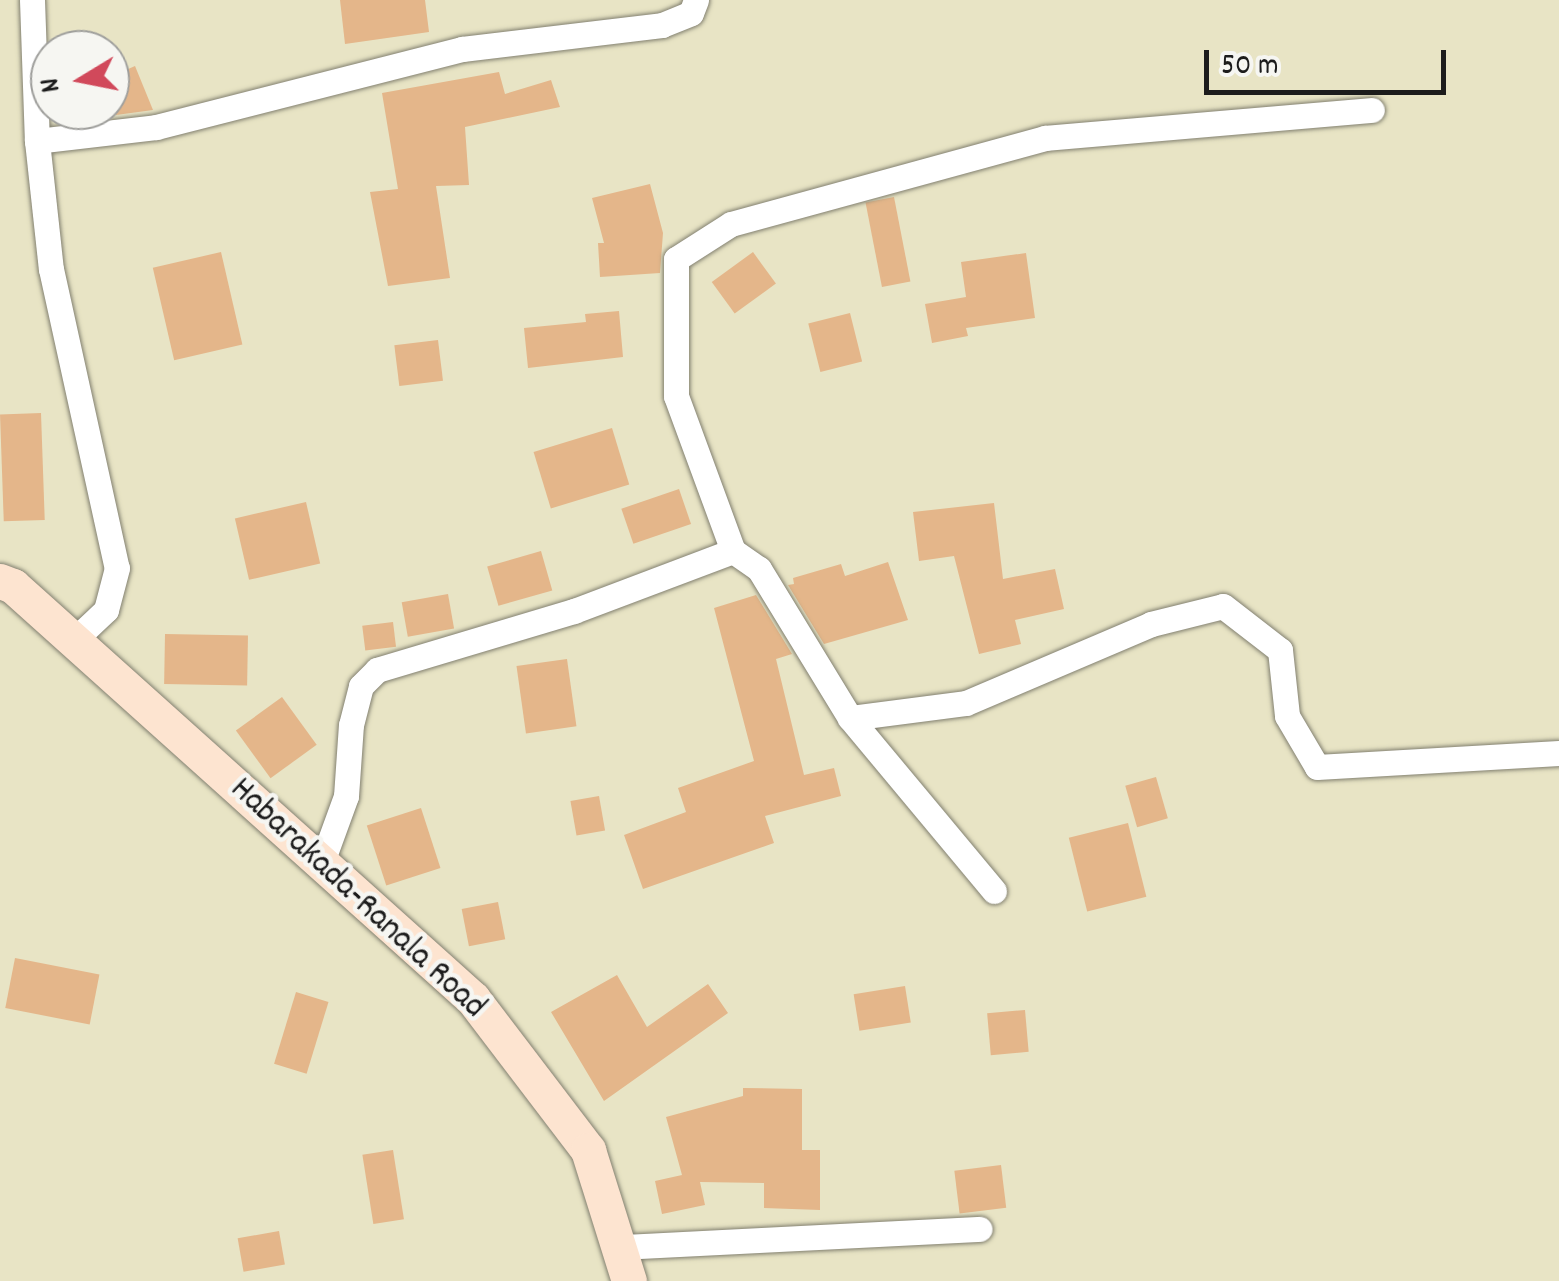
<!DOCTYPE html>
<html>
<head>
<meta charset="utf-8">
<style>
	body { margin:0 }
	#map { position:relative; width:1559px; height:1281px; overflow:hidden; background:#e8e4c5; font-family:Dekko,sans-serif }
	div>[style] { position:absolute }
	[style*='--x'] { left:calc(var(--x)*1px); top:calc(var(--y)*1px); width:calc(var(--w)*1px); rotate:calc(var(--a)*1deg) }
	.building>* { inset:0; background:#e4b68a; transform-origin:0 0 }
	.roads { filter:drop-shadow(0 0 2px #828070) drop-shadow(0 0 2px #828070) }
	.street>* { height:25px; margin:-12.5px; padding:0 12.5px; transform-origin:12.5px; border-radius:12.5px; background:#fff }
	.secondary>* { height:35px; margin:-17.5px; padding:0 17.5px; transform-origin:17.5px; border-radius:17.5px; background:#fde4d0 }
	span { translate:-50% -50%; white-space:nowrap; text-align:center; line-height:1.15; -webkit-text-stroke:9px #f6f6f2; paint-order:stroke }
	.street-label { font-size:35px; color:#1c1c1c }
	.north { position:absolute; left:30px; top:30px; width:100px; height:100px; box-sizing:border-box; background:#f6f6f2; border:2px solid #9f9f9c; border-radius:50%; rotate:260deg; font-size:28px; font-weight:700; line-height:40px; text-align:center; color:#1c1c1c }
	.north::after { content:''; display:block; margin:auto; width:35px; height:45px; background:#d1495b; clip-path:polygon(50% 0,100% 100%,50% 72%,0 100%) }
	.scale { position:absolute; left:1204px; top:50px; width:242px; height:45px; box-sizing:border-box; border:5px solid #1c1c1c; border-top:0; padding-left:12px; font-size:30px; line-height:35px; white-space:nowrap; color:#1c1c1c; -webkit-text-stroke:8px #f6f6f2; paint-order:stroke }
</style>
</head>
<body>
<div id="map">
	<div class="building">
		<div style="clip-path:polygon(340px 0,425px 0,429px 32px,345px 44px)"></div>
		<div style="clip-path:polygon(135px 66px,153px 110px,116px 115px,110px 99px,110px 77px)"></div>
		<div style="clip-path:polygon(499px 72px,505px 94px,551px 80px,560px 107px,465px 127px,469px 185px,436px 186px,450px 278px,388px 286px,370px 192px,398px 189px,382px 93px)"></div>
		<div style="clip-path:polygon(650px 184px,663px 233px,660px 273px,600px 277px,598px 243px,604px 243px,592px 198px)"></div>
		<div style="left:894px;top:197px;width:86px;height:29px;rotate:79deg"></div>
		<div style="left:221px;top:252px;width:95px;height:70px;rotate:77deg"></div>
		<div style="left:753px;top:252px;width:39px;height:51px;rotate:54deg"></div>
		<div style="clip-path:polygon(1026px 253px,1035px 318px,966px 328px,968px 336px,932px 343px,925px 304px,966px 297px,961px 262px)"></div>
		<div style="clip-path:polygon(619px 311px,623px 357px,528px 368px,524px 328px,586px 322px,585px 314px)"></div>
		<div style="left:850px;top:313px;width:50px;height:43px;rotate:76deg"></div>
		<div style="left:438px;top:340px;width:41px;height:44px;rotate:83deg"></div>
		<div style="left:41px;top:413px;width:107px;height:41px;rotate:88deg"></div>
		<div style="left:612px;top:428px;width:59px;height:82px;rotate:73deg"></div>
		<div style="left:679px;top:489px;width:37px;height:61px;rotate:71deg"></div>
		<div style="left:306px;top:502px;width:63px;height:73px;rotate:77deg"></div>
		<div style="clip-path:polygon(994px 503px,1003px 579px,1055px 569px,1064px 609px,1015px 620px,1021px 644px,979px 654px,954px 556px,919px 561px,913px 512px)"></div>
		<div style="left:541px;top:551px;width:41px;height:56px;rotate:74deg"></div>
		<div style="clip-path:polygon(888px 562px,908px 620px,824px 644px,788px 585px,794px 584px,793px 578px,841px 564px,845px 576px)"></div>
		<div style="left:448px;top:594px;width:35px;height:47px;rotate:80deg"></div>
		<div style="clip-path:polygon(756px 595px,792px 654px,776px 659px,804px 775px,834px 768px,841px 796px,765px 816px,774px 843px,643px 889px,624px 835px,686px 812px,678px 788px,754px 761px,714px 608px)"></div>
		<div style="left:393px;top:622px;width:25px;height:31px;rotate:83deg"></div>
		<div style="left:165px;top:634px;width:83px;height:50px;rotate:1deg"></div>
		<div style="left:567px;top:659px;width:68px;height:51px;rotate:82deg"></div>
		<div style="left:282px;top:697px;width:59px;height:57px;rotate:54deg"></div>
		<div style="left:1156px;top:777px;width:43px;height:32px;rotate:74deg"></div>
		<div style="left:599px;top:796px;width:35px;height:29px;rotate:80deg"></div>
		<div style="left:421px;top:808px;width:63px;height:57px;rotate:72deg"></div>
		<div style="left:1128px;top:823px;width:76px;height:61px;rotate:76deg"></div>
		<div style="left:498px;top:902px;width:38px;height:37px;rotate:79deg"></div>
		<div style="left:15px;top:958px;width:86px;height:51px;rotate:11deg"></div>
		<div style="clip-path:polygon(617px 975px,647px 1027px,708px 984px,728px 1013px,604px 1101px,551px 1012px)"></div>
		<div style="left:905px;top:986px;width:37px;height:52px;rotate:81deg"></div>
		<div style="left:296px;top:992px;width:34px;height:75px;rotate:17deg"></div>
		<div style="left:1025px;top:1010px;width:42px;height:38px;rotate:85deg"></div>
		<div style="clip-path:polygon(743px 1088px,802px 1089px,802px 1150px,820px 1150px,820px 1210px,764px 1208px,764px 1183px,700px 1182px,705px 1205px,662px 1214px,655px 1181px,682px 1175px,666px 1117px,743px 1096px)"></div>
		<div style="left:393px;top:1150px;width:70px;height:31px;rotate:81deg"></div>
		<div style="left:1001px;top:1165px;width:43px;height:47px;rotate:83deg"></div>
		<div style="left:279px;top:1231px;width:34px;height:42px;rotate:80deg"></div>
	</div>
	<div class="roads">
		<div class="street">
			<div style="--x:32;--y:0;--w:141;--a:88"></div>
			<div style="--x:37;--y:141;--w:129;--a:83.8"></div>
			<div style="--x:51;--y:269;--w:306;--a:77.6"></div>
			<div style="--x:117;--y:568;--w:43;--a:104.7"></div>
			<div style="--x:106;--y:610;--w:47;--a:136.7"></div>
			<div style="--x:37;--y:141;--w:120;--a:-6.7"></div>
			<div style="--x:156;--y:127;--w:316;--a:-14.3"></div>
			<div style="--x:462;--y:49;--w:201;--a:-6.8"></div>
			<div style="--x:662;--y:25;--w:31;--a:-22"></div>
			<div style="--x:691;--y:13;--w:14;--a:-69"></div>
			<div style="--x:850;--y:718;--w:117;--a:-7.4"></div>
			<div style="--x:966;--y:703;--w:201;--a:-23.1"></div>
			<div style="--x:1151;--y:624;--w:74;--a:-14"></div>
			<div style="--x:1223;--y:606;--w:72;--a:37.7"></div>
			<div style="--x:1280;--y:650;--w:66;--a:83.9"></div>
			<div style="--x:1287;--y:716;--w:59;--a:59.5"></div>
			<div style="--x:1317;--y:767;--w:242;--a:-3.3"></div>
			<div style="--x:322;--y:862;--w:70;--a:-70"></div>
			<div style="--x:346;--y:796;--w:71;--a:-86"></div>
			<div style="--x:351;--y:725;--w:40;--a:-75.6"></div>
			<div style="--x:361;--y:686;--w:23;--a:-45"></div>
			<div style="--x:377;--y:670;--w:206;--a:-16.7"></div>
			<div style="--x:574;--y:611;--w:170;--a:-20.7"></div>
			<div style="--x:994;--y:891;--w:225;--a:-129.8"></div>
			<div style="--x:850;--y:718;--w:175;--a:-121.4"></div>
			<div style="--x:759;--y:569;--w:32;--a:-145"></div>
			<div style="--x:733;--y:551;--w:165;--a:-110.2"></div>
			<div style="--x:676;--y:396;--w:137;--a:-90"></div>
			<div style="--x:676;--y:259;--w:65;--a:-32.5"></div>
			<div style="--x:731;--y:224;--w:326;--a:-15.3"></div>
			<div style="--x:1045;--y:138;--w:328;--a:-4.9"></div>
			<div style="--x:622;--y:1247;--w:358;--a:-2.9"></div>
		</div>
		<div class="secondary">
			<div style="--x:0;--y:581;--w:14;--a:21"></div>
			<div style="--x:13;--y:586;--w:618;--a:41.92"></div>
			<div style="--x:473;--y:999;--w:190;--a:52.7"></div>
			<div style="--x:588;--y:1150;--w:137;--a:72.6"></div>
		</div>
	</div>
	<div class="street-label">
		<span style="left:357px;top:899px;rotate:43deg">Habarakada-Ranala Road</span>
	</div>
	<div class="north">N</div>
	<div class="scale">50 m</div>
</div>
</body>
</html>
